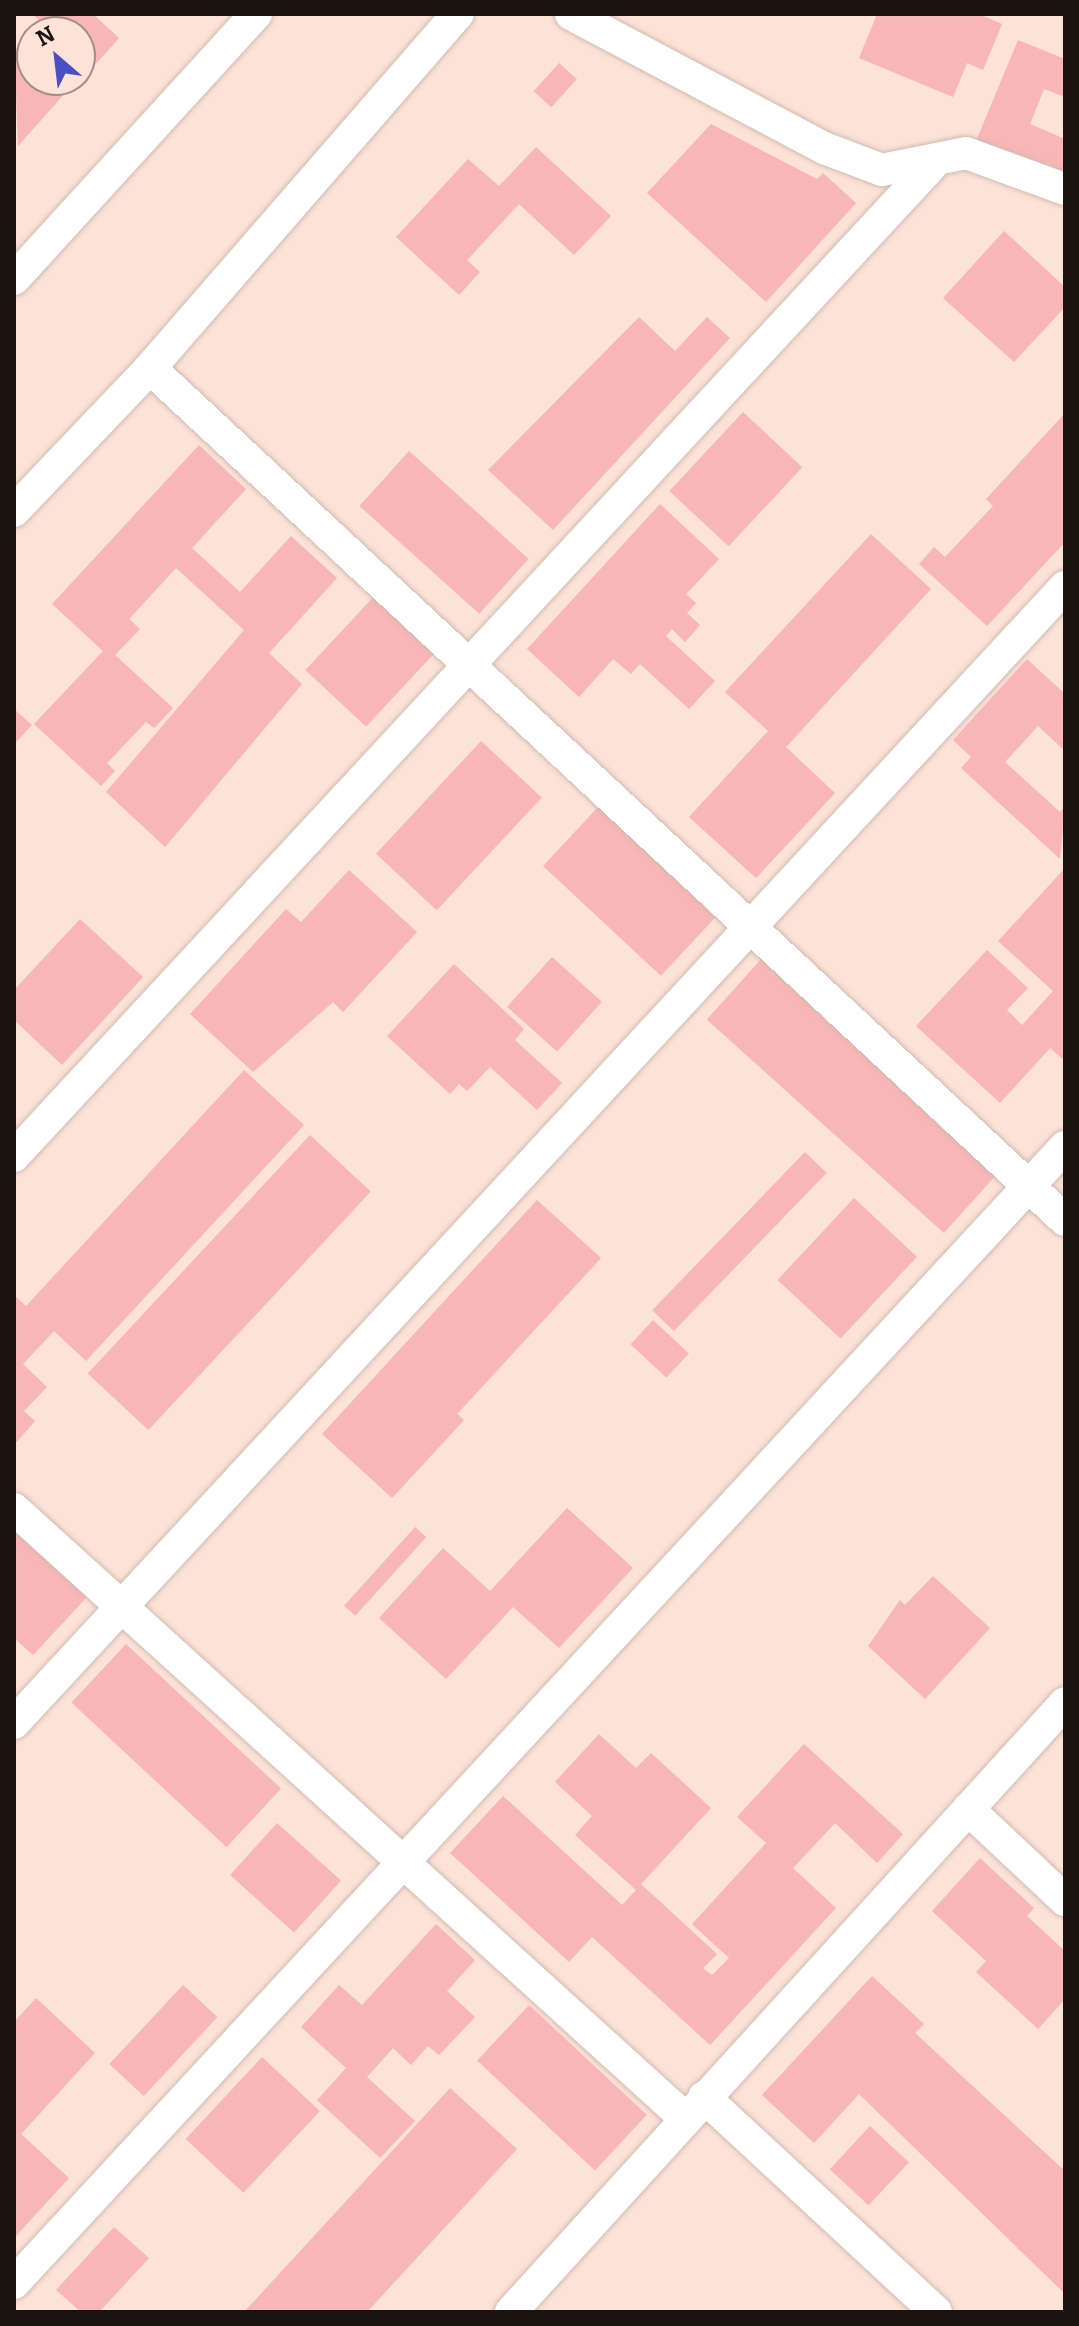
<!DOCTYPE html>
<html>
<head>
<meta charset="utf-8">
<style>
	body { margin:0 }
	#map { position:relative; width:1079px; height:2326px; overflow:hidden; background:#fce2d7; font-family:Bitter,serif }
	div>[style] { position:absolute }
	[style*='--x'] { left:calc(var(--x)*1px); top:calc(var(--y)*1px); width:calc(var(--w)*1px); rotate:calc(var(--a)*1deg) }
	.building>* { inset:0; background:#f9b6b6; transform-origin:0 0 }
	.roads { filter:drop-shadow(0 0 2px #d2baaf) drop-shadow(0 0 2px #d2baaf) }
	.street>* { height:32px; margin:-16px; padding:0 16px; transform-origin:16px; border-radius:16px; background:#fff }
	span { translate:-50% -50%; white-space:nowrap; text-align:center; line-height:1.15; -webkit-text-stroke:6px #fce2d7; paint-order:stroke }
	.frame { position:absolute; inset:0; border:16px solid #1a120e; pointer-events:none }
	.north { position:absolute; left:16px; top:16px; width:80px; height:80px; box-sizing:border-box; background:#fce2d7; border:2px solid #a28f87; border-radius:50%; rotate:332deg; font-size:22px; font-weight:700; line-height:32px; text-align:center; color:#1a120e }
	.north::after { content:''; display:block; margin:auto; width:28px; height:36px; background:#4b4fc5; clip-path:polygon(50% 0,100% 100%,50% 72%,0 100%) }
</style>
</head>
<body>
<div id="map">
	<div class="building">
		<div style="clip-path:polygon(32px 14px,93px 14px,119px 38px,93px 67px,80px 56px,80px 32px,53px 32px)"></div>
		<div style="clip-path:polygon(877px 14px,979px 14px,1002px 24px,983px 70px,967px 63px,953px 97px,859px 58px)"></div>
		<div style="clip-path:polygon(1018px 40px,1065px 59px,1065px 97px,1044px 89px,1030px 124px,1065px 139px,1065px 178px,976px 141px)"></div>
		<div style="clip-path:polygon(14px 46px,32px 62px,32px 80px,53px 80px,66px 92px,18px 146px)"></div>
		<div style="left:559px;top:63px;width:24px;height:38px;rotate:42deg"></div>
		<div style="clip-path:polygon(711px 124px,817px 179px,823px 173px,856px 203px,766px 302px,647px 193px)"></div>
		<div style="clip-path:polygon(536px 147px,611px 216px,574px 255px,519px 204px,467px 260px,480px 272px,459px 295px,396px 237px,468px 159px,499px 186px)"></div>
		<div style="clip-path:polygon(1004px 231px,1065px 287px,1065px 307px,1014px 362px,943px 298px)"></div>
		<div style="clip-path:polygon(639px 317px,675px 351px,707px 317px,730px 338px,553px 530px,488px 470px)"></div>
		<div style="left:743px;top:412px;width:81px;height:108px;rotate:43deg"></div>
		<div style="clip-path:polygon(1065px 413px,1065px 542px,987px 626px,919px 564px,934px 547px,945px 557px,993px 506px,986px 499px)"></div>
		<div style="clip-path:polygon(199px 445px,246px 489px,192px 548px,240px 592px,291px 536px,337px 578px,269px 653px,302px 684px,165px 847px,106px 792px,244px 630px,176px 568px,129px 619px,140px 629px,115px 655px,173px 708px,154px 728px,146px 722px,107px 763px,115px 771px,101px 786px,34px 724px,103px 651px,52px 604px)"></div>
		<div style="left:409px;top:451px;width:161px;height:74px;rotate:42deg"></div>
		<div style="clip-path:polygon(660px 504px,719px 559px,686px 594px,696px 603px,687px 613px,700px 625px,685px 642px,672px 629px,666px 636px,715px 681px,689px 709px,640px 664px,631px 674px,613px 659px,579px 697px,527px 649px)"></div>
		<div style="clip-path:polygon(871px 534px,931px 589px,786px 747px,835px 793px,756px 878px,689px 817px,768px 731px,725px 692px)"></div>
		<div style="left:379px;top:591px;width:83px;height:108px;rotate:43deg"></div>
		<div style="clip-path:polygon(1027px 659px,1065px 694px,1065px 751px,1038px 726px,1005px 762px,1060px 812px,1065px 807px,1060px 859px,961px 768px,971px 757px,953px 740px)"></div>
		<div style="clip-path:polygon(14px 709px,32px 725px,14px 744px)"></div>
		<div style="left:481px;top:741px;width:83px;height:154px;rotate:43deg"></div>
		<div style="left:599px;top:806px;width:161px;height:82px;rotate:43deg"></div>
		<div style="clip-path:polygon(1065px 868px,1065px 1061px,1050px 1048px,1000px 1103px,916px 1026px,987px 950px,1028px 988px,1007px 1010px,1022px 1025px,1053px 991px,998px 941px)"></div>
		<div style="clip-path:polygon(349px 870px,417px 932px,343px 1012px,333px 1002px,253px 1072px,190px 1014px,286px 909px,301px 922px)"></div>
		<div style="clip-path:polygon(80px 919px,143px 977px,62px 1065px,14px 1020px,14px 990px)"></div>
		<div style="left:552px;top:957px;width:67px;height:67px;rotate:42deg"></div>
		<div style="left:763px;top:957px;width:319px;height:84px;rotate:42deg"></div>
		<div style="clip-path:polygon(454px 964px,524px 1029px,515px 1040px,562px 1083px,537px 1110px,490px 1067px,467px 1091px,459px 1084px,450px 1094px,387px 1036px)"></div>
		<div style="clip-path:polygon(244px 1070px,304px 1125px,86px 1361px,54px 1331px,23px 1364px,47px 1387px,24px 1411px,35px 1421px,14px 1445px,14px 1295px,26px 1306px)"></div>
		<div style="left:310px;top:1135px;width:83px;height:326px;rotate:43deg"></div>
		<div style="left:805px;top:1152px;width:30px;height:220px;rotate:44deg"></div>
		<div style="left:854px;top:1198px;width:86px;height:112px;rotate:43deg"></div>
		<div style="clip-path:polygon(537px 1200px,601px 1258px,457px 1414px,464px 1420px,392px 1498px,322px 1434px)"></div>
		<div style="left:653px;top:1320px;width:49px;height:33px;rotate:43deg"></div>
		<div style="clip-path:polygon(567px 1508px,633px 1568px,559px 1648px,513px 1607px,446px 1679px,379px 1618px,443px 1548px,490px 1591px)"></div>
		<div style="left:415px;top:1527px;width:15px;height:106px;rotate:42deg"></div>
		<div style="clip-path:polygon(14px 1530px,87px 1597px,33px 1655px,14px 1638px)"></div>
		<div style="clip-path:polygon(933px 1576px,990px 1628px,925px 1699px,868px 1646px,900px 1600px,905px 1605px)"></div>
		<div style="left:126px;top:1644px;width:212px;height:80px;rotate:43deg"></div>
		<div style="clip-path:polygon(599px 1734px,636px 1768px,651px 1753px,711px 1808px,641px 1884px,717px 1954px,703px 1968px,712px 1975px,729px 1958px,692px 1924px,766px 1843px,737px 1817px,804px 1744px,903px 1834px,877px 1863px,835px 1823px,793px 1868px,836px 1908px,710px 2045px,592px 1937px,569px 1962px,450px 1853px,503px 1796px,622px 1905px,636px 1890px,575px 1835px,592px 1816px,555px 1782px)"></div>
		<div style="left:277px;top:1823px;width:86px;height:70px;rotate:42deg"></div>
		<div style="clip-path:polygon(980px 1858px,1034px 1908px,1027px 1916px,1065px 1951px,1065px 1999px,1038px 2029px,976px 1972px,986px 1961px,932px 1911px)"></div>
		<div style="clip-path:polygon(436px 1924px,475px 1960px,447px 1991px,475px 2017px,439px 2055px,428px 2046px,411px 2065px,393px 2048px,367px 2077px,415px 2121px,380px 2158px,317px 2100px,346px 2068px,301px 2027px,339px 1985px,362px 2005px)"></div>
		<div style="clip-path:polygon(872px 1976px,924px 2024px,915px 2033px,1065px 2171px,1065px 2294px,859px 2094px,814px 2143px,762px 2095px)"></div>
		<div style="left:183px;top:1985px;width:47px;height:108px;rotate:43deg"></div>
		<div style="clip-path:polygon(36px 1998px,95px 2053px,21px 2134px,69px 2178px,16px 2236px,14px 2022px)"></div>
		<div style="left:529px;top:2005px;width:161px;height:76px;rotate:43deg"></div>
		<div style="left:262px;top:2057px;width:79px;height:112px;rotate:43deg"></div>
		<div style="clip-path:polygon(450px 2088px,517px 2149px,367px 2312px,244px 2312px)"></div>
		<div style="left:870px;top:2126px;width:53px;height:59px;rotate:43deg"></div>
		<div style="clip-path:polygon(114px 2227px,149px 2258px,99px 2312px,81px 2312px,56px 2290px)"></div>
	</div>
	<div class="roads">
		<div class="street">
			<div style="--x:571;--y:14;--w:286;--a:27.9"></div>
			<div style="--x:824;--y:148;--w:62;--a:20.8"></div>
			<div style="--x:882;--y:170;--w:86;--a:-11.4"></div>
			<div style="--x:966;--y:153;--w:105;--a:20"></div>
			<div style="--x:14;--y:279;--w:359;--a:-47.6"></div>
			<div style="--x:150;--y:368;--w:1250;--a:42.96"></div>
			<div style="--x:14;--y:511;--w:197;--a:-46.4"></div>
			<div style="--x:150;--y:368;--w:469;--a:-49"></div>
			<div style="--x:14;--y:1156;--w:1349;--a:-47.19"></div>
			<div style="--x:14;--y:1509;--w:906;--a:42.23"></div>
			<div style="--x:14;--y:1723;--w:1548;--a:-47.23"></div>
			<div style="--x:968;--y:1809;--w:133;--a:43.2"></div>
			<div style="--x:704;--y:2097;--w:316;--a:42.8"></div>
			<div style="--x:14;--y:2283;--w:1548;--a:-47.23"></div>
			<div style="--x:511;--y:2312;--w:823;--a:-47.71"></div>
		</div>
	</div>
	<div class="frame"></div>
	<div class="north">N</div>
</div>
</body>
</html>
